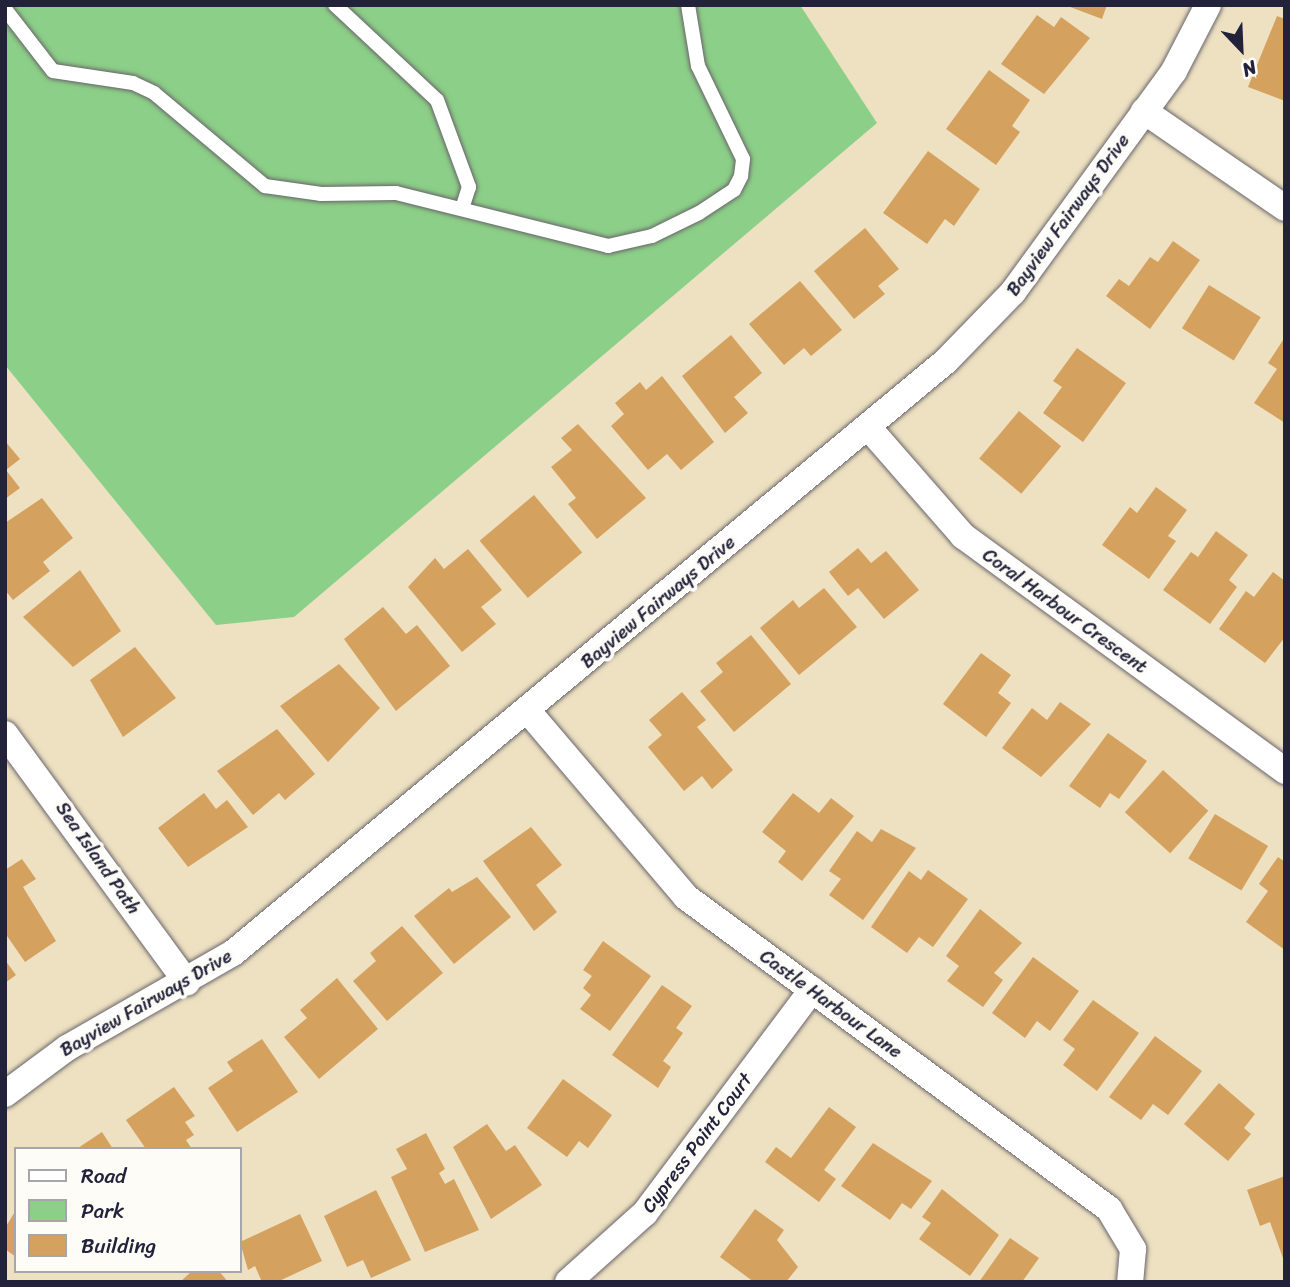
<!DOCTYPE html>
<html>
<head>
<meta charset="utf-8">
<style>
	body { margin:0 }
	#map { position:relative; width:1290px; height:1287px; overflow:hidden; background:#eee1c2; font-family:Sriracha,sans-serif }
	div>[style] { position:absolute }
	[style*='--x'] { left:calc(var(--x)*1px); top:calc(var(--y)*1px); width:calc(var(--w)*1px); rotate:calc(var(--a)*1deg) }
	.green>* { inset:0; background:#8ccf88 }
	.building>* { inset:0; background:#d5a15f; transform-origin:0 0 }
	.roads { filter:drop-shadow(0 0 2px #69656a) drop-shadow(0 0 2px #69656a) }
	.service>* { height:14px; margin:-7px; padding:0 7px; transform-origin:7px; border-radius:7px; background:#fff }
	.minor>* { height:26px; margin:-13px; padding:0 13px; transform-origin:13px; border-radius:13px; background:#fff }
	span { translate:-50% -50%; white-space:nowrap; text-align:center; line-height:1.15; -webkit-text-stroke:7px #fdfcf7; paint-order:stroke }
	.street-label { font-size:19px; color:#22223b }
	.frame { position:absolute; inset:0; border:7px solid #22223b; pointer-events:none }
	.legend { position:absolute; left:14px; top:1147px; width:228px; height:126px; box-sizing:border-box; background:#fdfcf7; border:2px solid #a5a5ac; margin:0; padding:9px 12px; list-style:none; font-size:21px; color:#22223b }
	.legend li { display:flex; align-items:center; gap:14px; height:35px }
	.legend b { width:35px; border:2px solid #a5a5ac }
	.north { position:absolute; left:1206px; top:14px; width:70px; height:70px; -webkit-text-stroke:5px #fdfcf7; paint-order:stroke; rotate:157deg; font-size:19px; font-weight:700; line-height:28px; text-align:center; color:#22223b }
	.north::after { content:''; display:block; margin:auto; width:24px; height:32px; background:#22223b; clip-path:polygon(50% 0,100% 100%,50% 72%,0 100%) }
</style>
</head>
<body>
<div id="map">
	<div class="green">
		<div style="clip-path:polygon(5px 5px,800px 5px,877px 123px,294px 617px,216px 625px,5px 365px)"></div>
	</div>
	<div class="building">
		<div style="clip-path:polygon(1065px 5px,1107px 5px,1102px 19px)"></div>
		<div style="clip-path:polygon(1037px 15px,1054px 27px,1061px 17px,1090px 38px,1044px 94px,1001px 64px)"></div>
		<div style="clip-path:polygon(1277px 16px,1285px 19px,1285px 101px,1248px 87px)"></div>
		<div style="clip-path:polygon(989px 70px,1030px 100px,1012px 126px,1020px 132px,996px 165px,946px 129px)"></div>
		<div style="clip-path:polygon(928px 151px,980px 189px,954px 226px,945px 219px,927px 244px,883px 213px)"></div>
		<div style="clip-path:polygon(865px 228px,899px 269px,878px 286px,885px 294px,854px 319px,814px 271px)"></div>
		<div style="clip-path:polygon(1173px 241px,1200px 260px,1150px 329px,1106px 296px,1119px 279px,1129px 286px,1150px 257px,1158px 262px)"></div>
		<div style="clip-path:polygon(800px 281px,842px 330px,811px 356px,804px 348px,784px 365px,749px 324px)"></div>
		<div style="left:1209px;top:285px;width:61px;height:51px;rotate:32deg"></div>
		<div style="clip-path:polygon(731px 335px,762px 373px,734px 397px,748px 413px,725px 433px,682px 376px)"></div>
		<div style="clip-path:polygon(1285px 337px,1285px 423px,1254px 403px,1277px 369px,1268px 363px)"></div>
		<div style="clip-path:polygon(1077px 348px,1126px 383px,1083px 442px,1043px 413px,1062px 387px,1053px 381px)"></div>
		<div style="clip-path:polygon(662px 376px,714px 442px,681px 470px,667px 454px,648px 470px,611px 426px,624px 414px,615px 403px,640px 382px,646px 390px)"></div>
		<div style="left:1019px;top:411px;width:55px;height:62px;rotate:40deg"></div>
		<div style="clip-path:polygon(578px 424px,646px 498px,597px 539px,568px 504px,576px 498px,551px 467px,572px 450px,561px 438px)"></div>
		<div style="clip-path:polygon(5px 441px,20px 459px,6px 470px,20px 488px,5px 499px)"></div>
		<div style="clip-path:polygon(1156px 487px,1187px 510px,1168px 536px,1176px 541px,1149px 579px,1102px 545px,1130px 507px,1137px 513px)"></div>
		<div style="left:534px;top:495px;width:75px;height:71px;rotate:50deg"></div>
		<div style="clip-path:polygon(42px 498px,73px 538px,43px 562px,50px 571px,13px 600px,5px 590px,5px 523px)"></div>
		<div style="clip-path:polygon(1216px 531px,1248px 555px,1229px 580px,1237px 587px,1210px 624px,1163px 590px,1191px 552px,1198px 557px)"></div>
		<div style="clip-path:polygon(858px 548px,871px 563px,886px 551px,919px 590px,884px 619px,858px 588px,848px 596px,829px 572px)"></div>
		<div style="clip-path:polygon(468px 549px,502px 590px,481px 607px,496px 624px,462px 652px,408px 587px,435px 558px,444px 569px)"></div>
		<div style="clip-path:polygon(80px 570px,121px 631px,73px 667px,23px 617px)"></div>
		<div style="clip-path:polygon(1273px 572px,1285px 581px,1285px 637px,1265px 663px,1219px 629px,1246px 591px,1254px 597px)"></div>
		<div style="clip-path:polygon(824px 588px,857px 627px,799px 675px,760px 628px,793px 600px,799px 608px)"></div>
		<div style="clip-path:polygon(383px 607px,406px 634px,417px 625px,450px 666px,396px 711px,344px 639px)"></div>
		<div style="clip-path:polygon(751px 635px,791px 684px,734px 732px,700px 691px,723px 672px,716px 663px)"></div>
		<div style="clip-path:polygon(135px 647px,176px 698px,123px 737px,90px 680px)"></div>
		<div style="clip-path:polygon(981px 653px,1011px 675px,998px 693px,1011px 703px,986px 737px,943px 704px)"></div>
		<div style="clip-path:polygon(339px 664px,380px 708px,328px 762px,280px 706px)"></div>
		<div style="clip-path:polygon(682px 692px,706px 720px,697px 727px,733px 770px,712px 789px,702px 776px,684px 791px,648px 747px,662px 735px,649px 720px)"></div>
		<div style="clip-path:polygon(1060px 702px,1091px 724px,1041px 777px,1002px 748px,1032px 708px,1047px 720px)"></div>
		<div style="clip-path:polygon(277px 729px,315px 774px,285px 800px,279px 793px,253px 815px,217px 771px)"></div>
		<div style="clip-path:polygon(1108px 733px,1147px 761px,1119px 799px,1110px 793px,1100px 808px,1069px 786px)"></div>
		<div style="left:1163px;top:770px;width:61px;height:57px;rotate:42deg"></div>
		<div style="clip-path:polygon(204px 793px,216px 809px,227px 800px,248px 827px,188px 867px,158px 828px)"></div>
		<div style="clip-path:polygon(793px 793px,819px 813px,831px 798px,854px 816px,802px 881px,778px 862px,786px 851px,762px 832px)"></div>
		<div style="left:1215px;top:814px;width:62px;height:52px;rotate:31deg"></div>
		<div style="clip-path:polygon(531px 827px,562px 865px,536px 885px,557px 912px,534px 931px,483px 861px)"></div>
		<div style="clip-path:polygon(881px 829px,916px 848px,863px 920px,829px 895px,841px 879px,829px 871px,857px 831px,872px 842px)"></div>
		<div style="clip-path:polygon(1278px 857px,1285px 862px,1285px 950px,1246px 922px,1268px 891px,1259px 884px)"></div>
		<div style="clip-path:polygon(22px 859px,36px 879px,23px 887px,56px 941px,25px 962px,5px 933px,5px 870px)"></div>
		<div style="clip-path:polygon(928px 870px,968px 899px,933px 947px,919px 937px,907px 953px,871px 927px,909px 871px,921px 880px)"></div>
		<div style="clip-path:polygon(477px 877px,511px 917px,454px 964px,414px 916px,449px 888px,452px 892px)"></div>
		<div style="clip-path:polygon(980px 909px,1022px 943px,994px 973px,1003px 980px,983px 1007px,947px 981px,959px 966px,946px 956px)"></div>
		<div style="clip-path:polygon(402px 926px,443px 973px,387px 1021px,353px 981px,376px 961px,370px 953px)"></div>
		<div style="clip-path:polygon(603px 941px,651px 976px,610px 1031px,580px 1009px,591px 995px,583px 988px,592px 976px,583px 970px)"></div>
		<div style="clip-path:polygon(1033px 957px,1079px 991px,1050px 1031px,1037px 1021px,1025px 1038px,992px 1013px)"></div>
		<div style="clip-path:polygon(5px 960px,16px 975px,5px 983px)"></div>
		<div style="clip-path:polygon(337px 978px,378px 1029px,319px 1079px,284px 1037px,307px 1018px,300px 1010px)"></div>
		<div style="clip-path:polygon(662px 985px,692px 1006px,676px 1028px,683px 1033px,663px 1061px,671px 1067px,658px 1088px,612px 1055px)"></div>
		<div style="clip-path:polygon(1093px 1000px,1139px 1033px,1097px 1091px,1063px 1065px,1075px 1049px,1063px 1040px)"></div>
		<div style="clip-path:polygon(1155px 1036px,1202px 1071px,1168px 1115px,1153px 1104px,1141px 1120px,1109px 1097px)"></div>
		<div style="clip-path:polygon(262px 1039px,298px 1092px,237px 1132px,208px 1088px,233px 1071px,227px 1062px)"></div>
		<div style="clip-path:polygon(563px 1079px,612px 1115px,588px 1148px,579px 1141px,567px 1157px,527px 1128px)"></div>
		<div style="clip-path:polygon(1219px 1083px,1255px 1114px,1244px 1128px,1251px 1134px,1228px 1161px,1184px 1124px)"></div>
		<div style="clip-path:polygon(174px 1087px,195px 1116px,185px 1122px,194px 1135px,186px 1140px,192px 1149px,146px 1149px,126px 1120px)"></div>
		<div style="clip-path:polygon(829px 1107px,856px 1127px,824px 1170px,836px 1179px,819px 1202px,765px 1162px,776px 1147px,791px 1158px)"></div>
		<div style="clip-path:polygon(487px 1124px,506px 1151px,515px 1145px,542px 1185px,491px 1219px,453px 1147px)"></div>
		<div style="clip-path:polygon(102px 1132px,113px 1149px,77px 1149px,81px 1146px)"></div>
		<div style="clip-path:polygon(426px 1133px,445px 1169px,439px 1173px,445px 1184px,454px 1179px,479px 1230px,425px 1252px,391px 1177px,407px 1169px,396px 1149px)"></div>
		<div style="clip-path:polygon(873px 1143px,932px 1181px,911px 1209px,902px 1203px,890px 1220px,841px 1186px)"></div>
		<div style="clip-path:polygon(1285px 1176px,1285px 1261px,1284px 1261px,1270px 1222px,1260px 1226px,1247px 1190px)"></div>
		<div style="clip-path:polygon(942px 1189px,999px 1235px,970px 1276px,919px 1239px,931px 1223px,922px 1217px)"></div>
		<div style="clip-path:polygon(376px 1190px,411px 1260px,371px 1278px,363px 1260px,347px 1267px,324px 1216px)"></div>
		<div style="clip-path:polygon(755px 1209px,784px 1230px,777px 1240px,798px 1267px,786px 1282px,754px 1282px,720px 1257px)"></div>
		<div style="clip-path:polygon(16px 1210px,16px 1257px,5px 1249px,5px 1228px)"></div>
		<div style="clip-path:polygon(300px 1214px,322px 1261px,277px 1282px,262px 1282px,255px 1266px,248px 1270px,240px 1242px)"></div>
		<div style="clip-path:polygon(1010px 1238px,1039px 1258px,1022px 1282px,979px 1282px)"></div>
		<div style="clip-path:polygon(192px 1271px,219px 1271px,228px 1282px,180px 1282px)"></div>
	</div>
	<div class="roads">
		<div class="service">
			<div style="--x:335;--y:5;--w:139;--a:43"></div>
			<div style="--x:437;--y:100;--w:93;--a:69.8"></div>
			<div style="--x:469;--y:187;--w:23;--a:108"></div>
			<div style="--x:5;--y:9;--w:78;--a:52.3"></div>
			<div style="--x:53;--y:71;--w:81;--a:8.5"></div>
			<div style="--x:133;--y:83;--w:23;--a:25"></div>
			<div style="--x:154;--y:93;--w:145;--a:40"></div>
			<div style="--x:265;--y:186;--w:57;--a:8.1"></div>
			<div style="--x:321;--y:194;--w:75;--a:-0.8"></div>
			<div style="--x:396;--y:193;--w:219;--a:14"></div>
			<div style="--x:608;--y:246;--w:45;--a:-12.8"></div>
			<div style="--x:652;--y:236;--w:52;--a:-26.1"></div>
			<div style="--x:699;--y:213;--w:42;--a:-33.3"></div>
			<div style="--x:734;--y:190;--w:16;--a:-63"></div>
			<div style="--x:741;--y:176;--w:17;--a:-83"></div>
			<div style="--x:743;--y:159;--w:103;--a:-115.8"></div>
			<div style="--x:698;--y:66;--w:62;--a:-99.3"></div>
		</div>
		<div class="minor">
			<div style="--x:1144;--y:111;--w:171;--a:34.5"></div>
			<div style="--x:868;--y:427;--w:145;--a:48.9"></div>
			<div style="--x:963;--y:536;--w:399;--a:36.1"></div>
			<div style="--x:527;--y:710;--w:245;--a:49.6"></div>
			<div style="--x:686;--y:897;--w:526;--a:36.41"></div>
			<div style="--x:1109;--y:1209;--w:47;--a:59"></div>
			<div style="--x:1133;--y:1249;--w:33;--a:95"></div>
			<div style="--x:5;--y:734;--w:308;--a:53.8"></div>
			<div style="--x:5;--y:1094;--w:77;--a:-36.6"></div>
			<div style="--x:67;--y:1048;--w:191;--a:-29.8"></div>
			<div style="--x:233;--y:953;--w:927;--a:-39.7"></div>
			<div style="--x:946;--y:361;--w:96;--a:-45.8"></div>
			<div style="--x:1013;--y:292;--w:273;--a:-53.9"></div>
			<div style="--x:1174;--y:71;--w:74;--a:-62.7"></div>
			<div style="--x:568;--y:1282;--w:103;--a:-41.9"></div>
			<div style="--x:645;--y:1213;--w:279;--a:-53.2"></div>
		</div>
	</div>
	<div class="street-label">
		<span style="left:1068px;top:215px;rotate:-54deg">Bayview Fairways Drive</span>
		<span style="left:658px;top:602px;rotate:-40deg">Bayview Fairways Drive</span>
		<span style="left:1065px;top:611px;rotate:36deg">Coral Harbour Crescent</span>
		<span style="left:98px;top:858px;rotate:55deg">Sea Island Path</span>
		<span style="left:146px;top:1003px;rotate:-30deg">Bayview Fairways Drive</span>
		<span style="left:831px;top:1004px;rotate:36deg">Castle Harbour Lane</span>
		<span style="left:697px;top:1143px;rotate:-53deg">Cypress Point Court</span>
	</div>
	<div class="frame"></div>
	<ul class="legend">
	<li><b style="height:9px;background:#fff"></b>Road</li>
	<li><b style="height:19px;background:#8ccf88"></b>Park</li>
	<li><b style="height:19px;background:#d5a15f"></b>Building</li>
	</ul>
	<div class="north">N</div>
</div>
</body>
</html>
